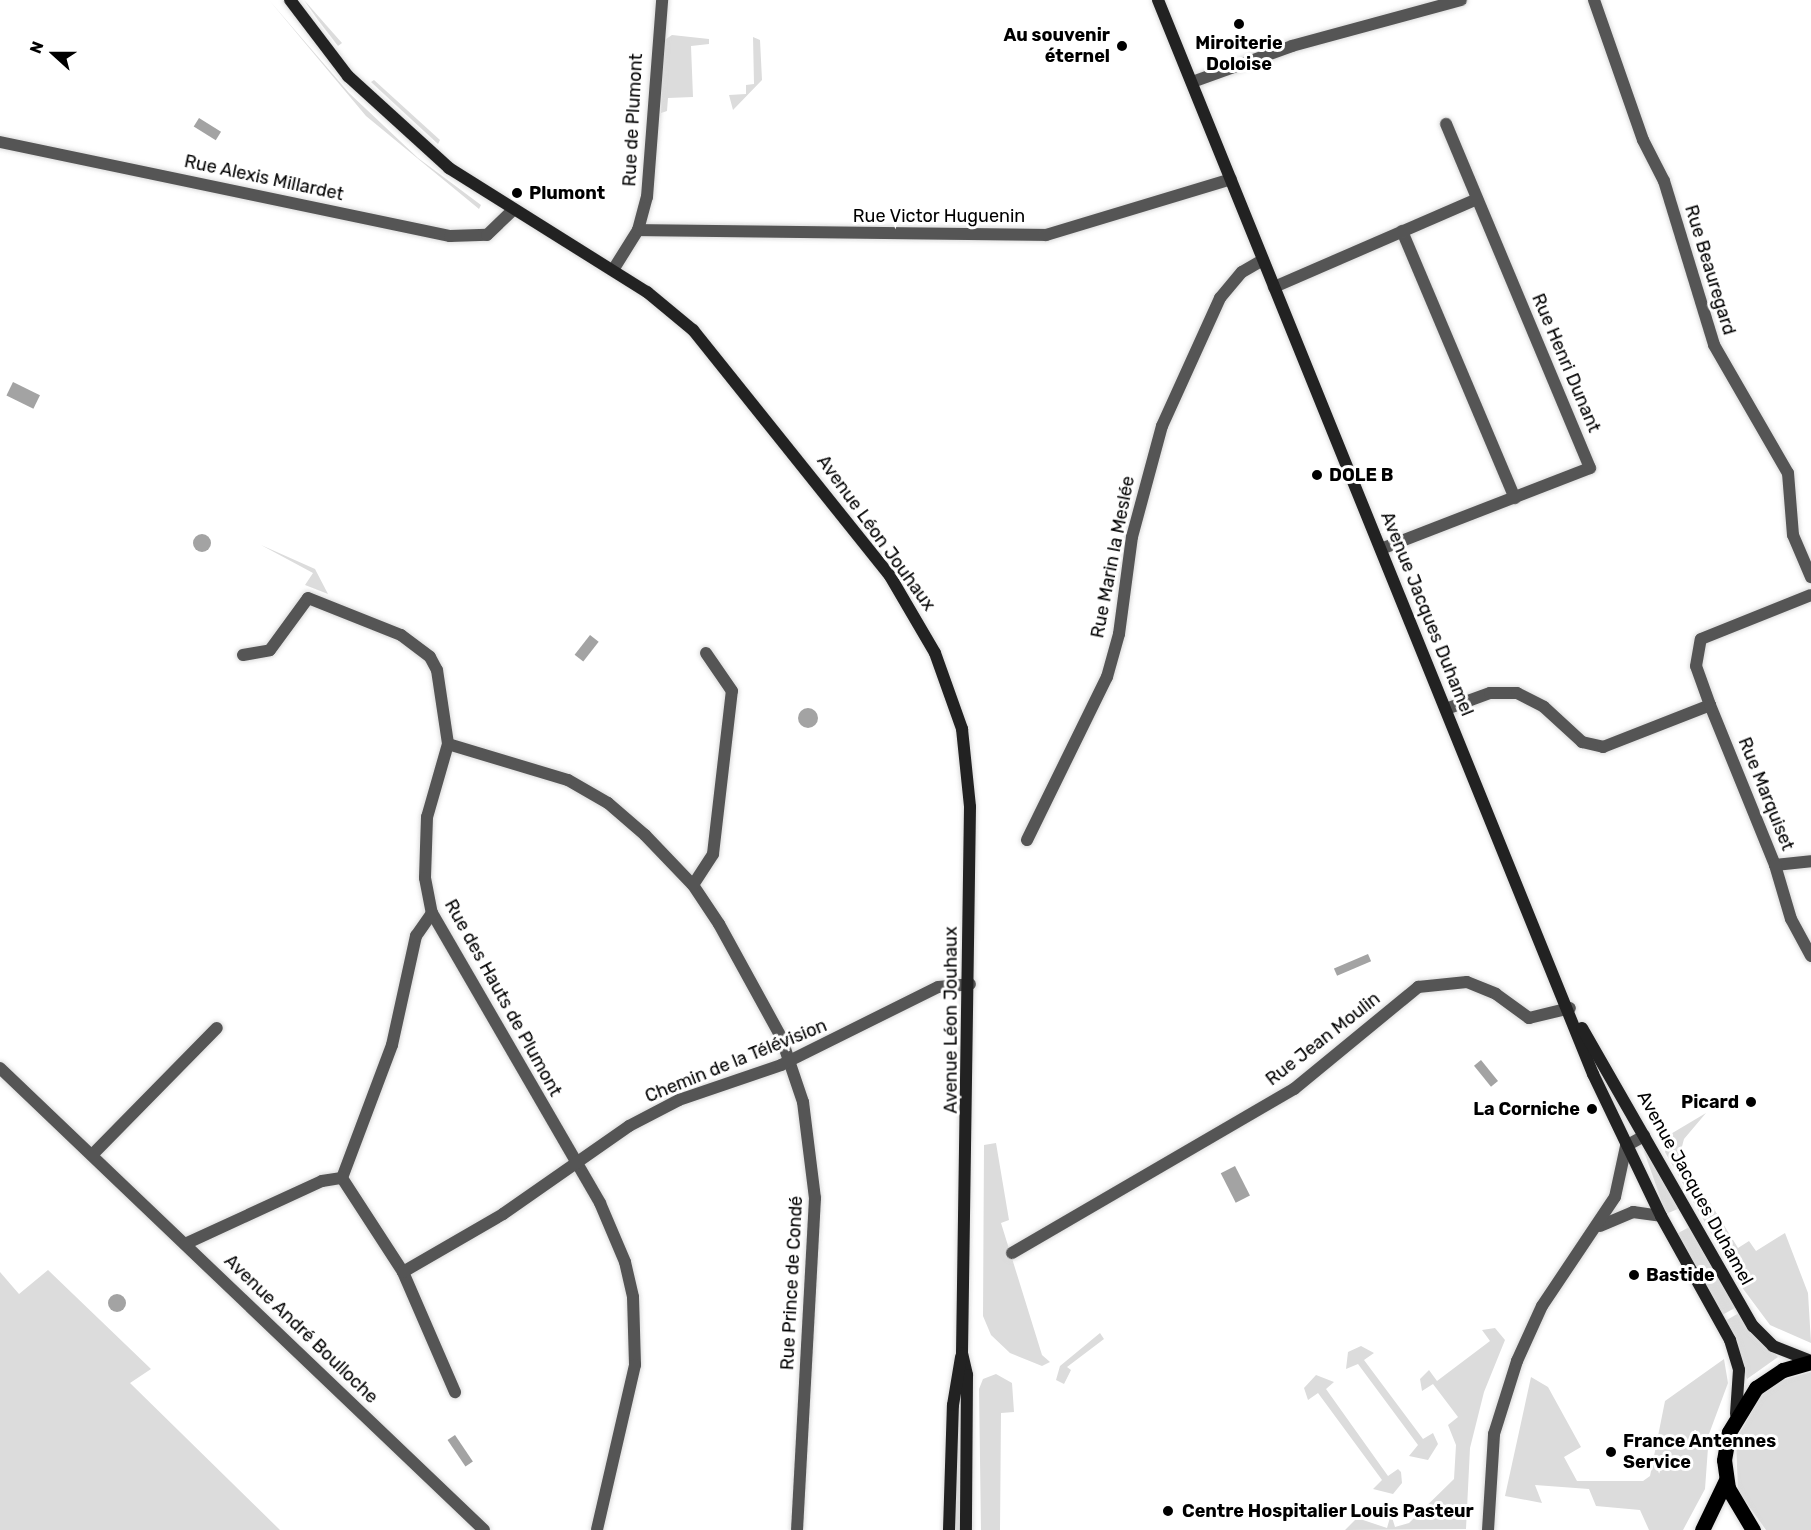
<!DOCTYPE html>
<html>
<head>
<meta charset="utf-8">
<style>
	body { margin:0 }
	#map { position:relative; width:1811px; height:1530px; overflow:hidden; background:#fff; font-family:Rubik,sans-serif }
	div>[style] { position:absolute }
	[style*='--x'] { left:calc(var(--x)*1px); top:calc(var(--y)*1px); width:calc(var(--w)*1px); rotate:calc(var(--a)*1deg) }
	.green>* { inset:0; background:#dcdcdc; transform-origin:0 0 }
	.water>* { inset:0; background:#a3a3a3; transform-origin:0 0 }
	.round { border-radius:50% }
	.roads { filter:drop-shadow(0 0 2px #dbdbdb) drop-shadow(0 0 2px #dbdbdb) }
	.minor>* { height:12px; margin:-6px; padding:0 6px; transform-origin:6px; border-radius:6px; background:#555 }
	.secondary>* { height:12px; margin:-6px; padding:0 6px; transform-origin:6px; border-radius:6px; background:#222 }
	.primary>* { height:15px; margin:-7.5px; padding:0 7.5px; transform-origin:7.5px; border-radius:7.5px; background:#000 }
	.dots>* { width:16px; height:16px; translate:-50% -50%; box-sizing:border-box; border:3px solid #fff; border-radius:50% }
	span { translate:-50% -50%; white-space:nowrap; text-align:center; line-height:1.15; -webkit-text-stroke:6px #fff; paint-order:stroke }
	.poi-label { font-size:18px; color:#000; font-weight:700 }
	.right { translate:-100% -50%; text-align:right }
	.left { translate:0 -50%; text-align:left }
	.street-label { font-size:18px; color:#000 }
	.north { position:absolute; left:24px; top:24px; width:60px; height:60px; -webkit-text-stroke:4px #fff; paint-order:stroke; rotate:291deg; font-size:16px; font-weight:700; line-height:24px; text-align:center; color:#000 }
	.north::after { content:''; display:block; margin:auto; width:21px; height:27px; background:#000; clip-path:polygon(50% 0,100% 100%,50% 72%,0 100%) }
</style>
</head>
<body>
<div id="map">
	<div class="green">
		<div style="clip-path:polygon(269px 0,349px 93px,418px 158px,481px 205px,479px 209px,366px 116px)"></div>
		<div style="clip-path:polygon(304px 0,342px 43px,338px 46px,318px 20px)"></div>
		<div style="clip-path:polygon(672px 35px,709px 39px,709px 44px,691px 46px,693px 97px,668px 98px,667px 111px,661px 113px,663px 41px)"></div>
		<div style="clip-path:polygon(753px 37px,760px 40px,762px 80px,733px 110px,729px 95px,746px 94px,746px 85px,754px 84px)"></div>
		<div style="clip-path:polygon(374px 80px,440px 140px,438px 144px,371px 82px)"></div>
		<div style="clip-path:polygon(261px 545px,315px 569px,328px 594px,305px 585px,313px 573px)"></div>
		<div style="clip-path:polygon(1706px 1113px,1684px 1139px,1680px 1154px,1738px 1248px,1749px 1241px,1756px 1251px,1785px 1233px,1808px 1293px,1811px 1343px,1770px 1325px,1741px 1286px,1665px 1152px,1669px 1135px)"></div>
		<div style="clip-path:polygon(996px 1143px,1009px 1220px,1001px 1223px,1042px 1355px,1050px 1362px,1042px 1366px,1010px 1353px,991px 1335px,983px 1316px,984px 1145px)"></div>
		<div style="clip-path:polygon(1644px 1151px,1645px 1149px,1680px 1208px,1666px 1214px)"></div>
		<div style="left:1691px;top:1226px;width:93px;height:17px;rotate:61deg"></div>
		<div style="clip-path:polygon(48px 1270px,151px 1369px,130px 1383px,280px 1530px,0 1530px,0 1272px,19px 1294px)"></div>
		<div style="clip-path:polygon(1739px 1313px,1778px 1357px,1747px 1379px,1725px 1321px)"></div>
		<div style="clip-path:polygon(1495px 1328px,1505px 1340px,1484px 1392px,1470px 1448px,1466px 1529px,1345px 1530px,1357px 1518px,1387px 1528px,1391px 1514px,1395px 1527px,1409px 1523px,1454px 1479px,1456px 1445px,1448px 1425px,1458px 1417px,1433px 1384px,1422px 1391px,1420px 1379px,1429px 1370px,1437px 1381px,1490px 1341px,1482px 1330px)"></div>
		<div style="clip-path:polygon(1100px 1333px,1104px 1339px,1067px 1367px,1071px 1370px,1064px 1384px,1056px 1380px,1060px 1366px)"></div>
		<div style="clip-path:polygon(1361px 1346px,1374px 1353px,1364px 1360px,1423px 1439px,1433px 1433px,1438px 1444px,1428px 1460px,1409px 1456px,1418px 1445px,1358px 1364px,1346px 1369px,1348px 1352px)"></div>
		<div style="clip-path:polygon(1724px 1359px,1728px 1383px,1709px 1434px,1705px 1489px,1683px 1530px,1649px 1530px,1640px 1510px,1596px 1506px,1589px 1489px,1535px 1485px,1542px 1503px,1505px 1496px,1531px 1377px,1548px 1387px,1581px 1447px,1564px 1457px,1577px 1481px,1643px 1481px,1650px 1476px,1665px 1401px)"></div>
		<div style="clip-path:polygon(1811px 1372px,1811px 1530px,1766px 1530px,1738px 1491px,1736px 1440px,1761px 1395px,1782px 1380px)"></div>
		<div style="clip-path:polygon(996px 1374px,1012px 1383px,1014px 1412px,1001px 1413px,1000px 1530px,981px 1530px,979px 1389px,983px 1379px)"></div>
		<div style="clip-path:polygon(1316px 1375px,1334px 1382px,1326px 1389px,1388px 1476px,1398px 1469px,1401px 1472px,1402px 1483px,1393px 1494px,1373px 1489px,1382px 1480px,1318px 1393px,1308px 1400px,1304px 1388px)"></div>
		<div style="clip-path:polygon(958px 1398px,960px 1530px,953px 1530px)"></div>
	</div>
	<div class="water">
		<div style="left:199px;top:118px;width:26px;height:10px;rotate:32deg"></div>
		<div style="left:13px;top:382px;width:30px;height:15px;rotate:26deg"></div>
		<div class="round" style="left:193px;top:534px;width:18px;height:18px"></div>
		<div style="left:590px;top:635px;width:11px;height:25px;rotate:38deg"></div>
		<div class="round" style="left:798px;top:708px;width:20px;height:20px"></div>
		<div style="left:1368px;top:954px;width:8px;height:37px;rotate:67deg"></div>
		<div style="left:1481px;top:1060px;width:27px;height:9px;rotate:51deg"></div>
		<div style="left:1235px;top:1166px;width:33px;height:16px;rotate:63deg"></div>
		<div class="round" style="left:108px;top:1294px;width:18px;height:18px"></div>
		<div style="left:455px;top:1435px;width:32px;height:9px;rotate:56deg"></div>
	</div>
	<div class="roads">
		<div class="minor">
			<div style="--x:1594;--y:0;--w:148;--a:70.7"></div>
			<div style="--x:1643;--y:140;--w:46;--a:62.9"></div>
			<div style="--x:1664;--y:181;--w:171;--a:73"></div>
			<div style="--x:1714;--y:345;--w:148;--a:60"></div>
			<div style="--x:1788;--y:473;--w:62;--a:85.4"></div>
			<div style="--x:1793;--y:535;--w:46;--a:66.8"></div>
			<div style="--x:1192;--y:82;--w:106;--a:-19.8"></div>
			<div style="--x:1292;--y:46;--w:175;--a:-15.2"></div>
			<div style="--x:0;--y:142;--w:460;--a:11.8"></div>
			<div style="--x:450;--y:236;--w:37;--a:-2"></div>
			<div style="--x:487;--y:235;--w:33;--a:-44"></div>
			<div style="--x:638;--y:230;--w:408;--a:0.7"></div>
			<div style="--x:1046;--y:235;--w:193;--a:-16.8"></div>
			<div style="--x:1402;--y:231;--w:290;--a:67.1"></div>
			<div style="--x:613;--y:270;--w:47;--a:-58"></div>
			<div style="--x:638;--y:230;--w:34;--a:-75"></div>
			<div style="--x:647;--y:197;--w:198;--a:-85.6"></div>
			<div style="--x:1274;--y:287;--w:221;--a:-23.4"></div>
			<div style="--x:1381;--y:549;--w:224;--a:-21.2"></div>
			<div style="--x:1590;--y:468;--w:373;--a:-112.7"></div>
			<div style="--x:243;--y:655;--w:27;--a:-10"></div>
			<div style="--x:270;--y:650;--w:64;--a:-53.8"></div>
			<div style="--x:308;--y:598;--w:100;--a:21.7"></div>
			<div style="--x:401;--y:635;--w:36;--a:37"></div>
			<div style="--x:430;--y:657;--w:15;--a:62"></div>
			<div style="--x:437;--y:670;--w:75;--a:81.5"></div>
			<div style="--x:448;--y:744;--w:76;--a:106"></div>
			<div style="--x:427;--y:817;--w:61;--a:91.9"></div>
			<div style="--x:425;--y:878;--w:36;--a:79"></div>
			<div style="--x:432;--y:913;--w:335;--a:59.9"></div>
			<div style="--x:600;--y:1203;--w:64;--a:67"></div>
			<div style="--x:625;--y:1262;--w:36;--a:77"></div>
			<div style="--x:633;--y:1297;--w:68;--a:88.3"></div>
			<div style="--x:635;--y:1365;--w:169;--a:103"></div>
			<div style="--x:1710;--y:705;--w:41;--a:-109.7"></div>
			<div style="--x:1696;--y:666;--w:27;--a:-80"></div>
			<div style="--x:1701;--y:639;--w:118;--a:-21.8"></div>
			<div style="--x:1446;--y:709;--w:47;--a:-20"></div>
			<div style="--x:1490;--y:693;--w:27;--a:0"></div>
			<div style="--x:1517;--y:693;--w:30;--a:27"></div>
			<div style="--x:1544;--y:707;--w:52;--a:42.6"></div>
			<div style="--x:1582;--y:742;--w:22;--a:13"></div>
			<div style="--x:1603;--y:747;--w:115;--a:-21.4"></div>
			<div style="--x:1710;--y:705;--w:173;--a:67.9"></div>
			<div style="--x:1775;--y:865;--w:36;--a:-6"></div>
			<div style="--x:448;--y:744;--w:125;--a:16.7"></div>
			<div style="--x:568;--y:780;--w:46;--a:29.9"></div>
			<div style="--x:608;--y:803;--w:49;--a:40.9"></div>
			<div style="--x:645;--y:835;--w:69;--a:46.2"></div>
			<div style="--x:693;--y:885;--w:47;--a:56.3"></div>
			<div style="--x:719;--y:924;--w:129;--a:61.2"></div>
			<div style="--x:781;--y:1037;--w:69;--a:71.3"></div>
			<div style="--x:803;--y:1102;--w:97;--a:82.9"></div>
			<div style="--x:815;--y:1198;--w:332;--a:93.1"></div>
			<div style="--x:1027;--y:840;--w:182;--a:-63.9"></div>
			<div style="--x:1107;--y:677;--w:45;--a:-74.4"></div>
			<div style="--x:1119;--y:634;--w:98;--a:-82.4"></div>
			<div style="--x:1132;--y:537;--w:115;--a:-74.9"></div>
			<div style="--x:1162;--y:426;--w:141;--a:-65.6"></div>
			<div style="--x:1220;--y:298;--w:34;--a:-50"></div>
			<div style="--x:1242;--y:272;--w:24;--a:-30"></div>
			<div style="--x:1775;--y:865;--w:56;--a:73.5"></div>
			<div style="--x:1791;--y:919;--w:42;--a:61.6"></div>
			<div style="--x:693;--y:885;--w:37;--a:-57"></div>
			<div style="--x:713;--y:854;--w:164;--a:-83.4"></div>
			<div style="--x:732;--y:691;--w:46;--a:-124.4"></div>
			<div style="--x:0;--y:1068;--w:669;--a:43.67"></div>
			<div style="--x:92;--y:1155;--w:178;--a:-45.5"></div>
			<div style="--x:342;--y:1178;--w:142;--a:-69.4"></div>
			<div style="--x:392;--y:1045;--w:112;--a:-77.6"></div>
			<div style="--x:416;--y:936;--w:28;--a:-55"></div>
			<div style="--x:342;--y:1178;--w:112;--a:57"></div>
			<div style="--x:403;--y:1272;--w:131;--a:66.6"></div>
			<div style="--x:1600;--y:1226;--w:36;--a:-23"></div>
			<div style="--x:1633;--y:1212;--w:28;--a:8"></div>
			<div style="--x:185;--y:1244;--w:151;--a:-24.7"></div>
			<div style="--x:322;--y:1181;--w:20;--a:-9"></div>
			<div style="--x:1012;--y:1253;--w:326;--a:-30.2"></div>
			<div style="--x:1294;--y:1089;--w:161;--a:-39.4"></div>
			<div style="--x:1418;--y:987;--w:49;--a:-5.8"></div>
			<div style="--x:1467;--y:982;--w:31;--a:22"></div>
			<div style="--x:1496;--y:994;--w:41;--a:36"></div>
			<div style="--x:1529;--y:1018;--w:42;--a:-13.7"></div>
			<div style="--x:403;--y:1272;--w:116;--a:-30.1"></div>
			<div style="--x:503;--y:1214;--w:154;--a:-34.9"></div>
			<div style="--x:629;--y:1126;--w:56;--a:-27.5"></div>
			<div style="--x:679;--y:1100;--w:108;--a:-18.9"></div>
			<div style="--x:781;--y:1065;--w:175;--a:-26.4"></div>
			<div style="--x:938;--y:987;--w:32;--a:-5"></div>
			<div style="--x:1488;--y:1530;--w:96;--a:-86.4"></div>
			<div style="--x:1494;--y:1434;--w:77;--a:-72.5"></div>
			<div style="--x:1517;--y:1361;--w:60;--a:-65.6"></div>
			<div style="--x:1542;--y:1306;--w:131;--a:-56.2"></div>
			<div style="--x:1615;--y:1197;--w:52;--a:-77.8"></div>
			<div style="--x:1626;--y:1146;--w:21;--a:-29"></div>
		</div>
		<div class="secondary">
			<div style="--x:290;--y:0;--w:96;--a:52.7"></div>
			<div style="--x:348;--y:76;--w:137;--a:42.3"></div>
			<div style="--x:449;--y:168;--w:234;--a:32.1"></div>
			<div style="--x:647;--y:292;--w:60;--a:39.6"></div>
			<div style="--x:693;--y:330;--w:315;--a:51.3"></div>
			<div style="--x:890;--y:576;--w:89;--a:59.7"></div>
			<div style="--x:935;--y:653;--w:81;--a:70.4"></div>
			<div style="--x:962;--y:729;--w:78;--a:84.1"></div>
			<div style="--x:970;--y:807;--w:546;--a:90.84"></div>
			<div style="--x:962;--y:1353;--w:23;--a:77"></div>
			<div style="--x:967;--y:1375;--w:155;--a:90.4"></div>
			<div style="--x:1158;--y:0;--w:1159;--a:67.95"></div>
			<div style="--x:1593;--y:1074;--w:157;--a:64.4"></div>
			<div style="--x:1661;--y:1216;--w:142;--a:60.9"></div>
			<div style="--x:1730;--y:1340;--w:31;--a:73"></div>
			<div style="--x:1739;--y:1370;--w:44;--a:93.9"></div>
			<div style="--x:1582;--y:1028;--w:344;--a:60.2"></div>
			<div style="--x:1753;--y:1326;--w:28;--a:45"></div>
			<div style="--x:1773;--y:1346;--w:41;--a:21.5"></div>
			<div style="--x:949;--y:1530;--w:125;--a:-88.2"></div>
			<div style="--x:953;--y:1405;--w:49;--a:-80.5"></div>
		</div>
		<div class="primary">
			<div style="--x:1702;--y:1530;--w:55;--a:-64.4"></div>
			<div style="--x:1753;--y:1530;--w:49;--a:-120.8"></div>
			<div style="--x:1728;--y:1488;--w:28;--a:-98"></div>
			<div style="--x:1724;--y:1460;--w:28;--a:-80"></div>
			<div style="--x:1729;--y:1432;--w:52;--a:-58.5"></div>
			<div style="--x:1756;--y:1388;--w:32;--a:-34"></div>
			<div style="--x:1783;--y:1370;--w:29;--a:-16"></div>
		</div>
	</div>
	<div class="dots">
		<div style="left:1239px;top:24px;background:#000"></div>
		<div style="left:1122px;top:46px;background:#000"></div>
		<div style="left:517px;top:193px;background:#000"></div>
		<div style="left:1317px;top:475px;background:#000"></div>
		<div style="left:1751px;top:1102px;background:#000"></div>
		<div style="left:1592px;top:1109px;background:#000"></div>
		<div style="left:1634px;top:1275px;background:#000"></div>
		<div style="left:1611px;top:1452px;background:#000"></div>
		<div style="left:1168px;top:1511px;background:#000"></div>
	</div>
	<div class="poi-label">
		<span class="right" style="left:1110px;top:46px">Au souvenir<br>éternel</span>
		<span style="left:1239px;top:54px">Miroiterie<br>Doloise</span>
		<span class="left" style="left:529px;top:193px">Plumont</span>
		<span class="left" style="left:1329px;top:475px">DOLE B</span>
		<span class="right" style="left:1739px;top:1102px">Picard</span>
		<span class="right" style="left:1580px;top:1109px">La Corniche</span>
		<span class="left" style="left:1646px;top:1275px">Bastide</span>
		<span class="left" style="left:1623px;top:1452px">France Antennes<br>Service</span>
		<span class="left" style="left:1182px;top:1511px">Centre Hospitalier Louis Pasteur</span>
	</div>
	<div class="street-label">
		<span style="left:633px;top:120px;rotate:-87deg">Rue de Plumont</span>
		<span style="left:264px;top:178px;rotate:12deg">Rue Alexis Millardet</span>
		<span style="left:939px;top:216px">Rue Victor Huguenin</span>
		<span style="left:1710px;top:270px;rotate:73deg">Rue Beauregard</span>
		<span style="left:1566px;top:363px;rotate:67deg">Rue Henri Dunant</span>
		<span style="left:876px;top:533px;rotate:54deg">Avenue Léon Jouhaux</span>
		<span style="left:1113px;top:557px;rotate:-79deg">Rue Marin la Meslée</span>
		<span style="left:1427px;top:614px;rotate:68deg">Avenue Jacques Duhamel</span>
		<span style="left:1766px;top:794px;rotate:68deg">Rue Marquiset</span>
		<span style="left:503px;top:998px;rotate:61deg">Rue des Hauts de Plumont</span>
		<span style="left:951px;top:1020px;rotate:-90deg">Avenue Léon Jouhaux</span>
		<span style="left:1323px;top:1039px;rotate:-38deg">Rue Jean Moulin</span>
		<span style="left:736px;top:1061px;rotate:-22deg">Chemin de la Télévision</span>
		<span style="left:1695px;top:1188px;rotate:61deg">Avenue Jacques Duhamel</span>
		<span style="left:792px;top:1283px;rotate:-87deg">Rue Prince de Condé</span>
		<span style="left:301px;top:1329px;rotate:44deg">Avenue André Boulloche</span>
	</div>
	<div class="north">N</div>
</div>
</body>
</html>
